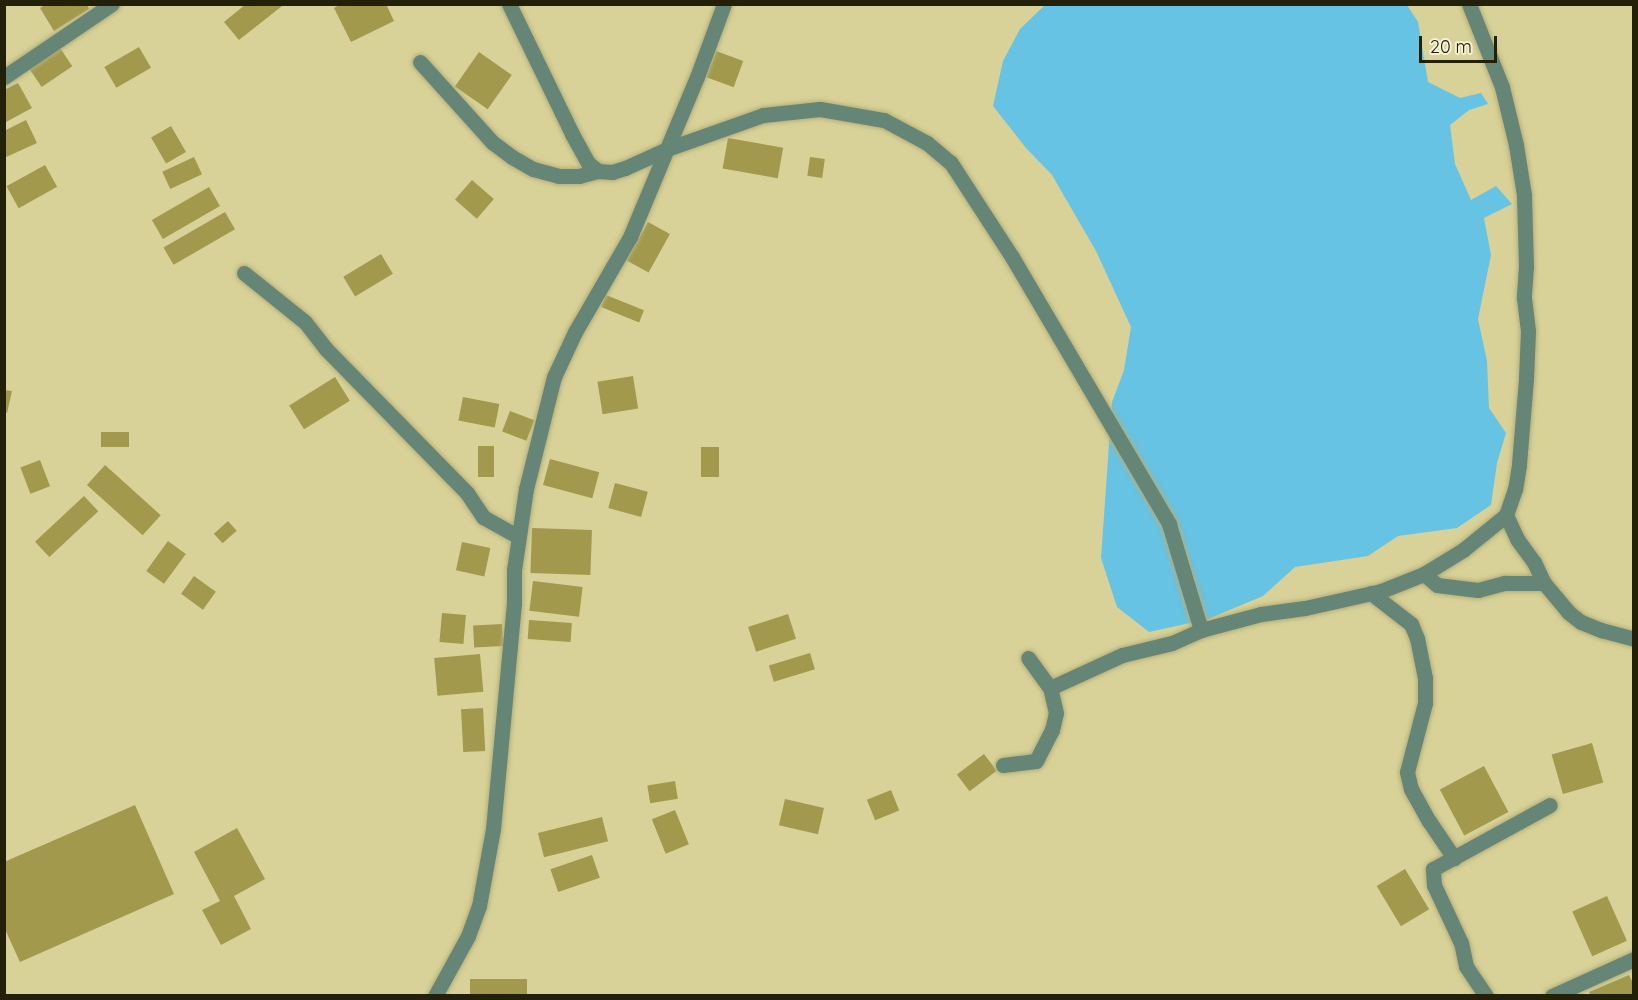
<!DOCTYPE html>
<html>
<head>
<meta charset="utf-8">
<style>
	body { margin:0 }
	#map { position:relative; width:1638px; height:1000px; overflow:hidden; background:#d8d298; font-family:Quicksand,sans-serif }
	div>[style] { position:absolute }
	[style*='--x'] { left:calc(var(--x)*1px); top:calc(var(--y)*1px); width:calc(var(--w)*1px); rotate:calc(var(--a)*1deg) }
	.water>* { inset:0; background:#66c3e3 }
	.building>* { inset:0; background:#a2994c; transform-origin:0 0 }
	.roads { filter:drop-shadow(0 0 2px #b4ae7b) drop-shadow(0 0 2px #b4ae7b) }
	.minor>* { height:15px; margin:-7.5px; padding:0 7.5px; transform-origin:7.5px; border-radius:7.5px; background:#658676 }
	span { translate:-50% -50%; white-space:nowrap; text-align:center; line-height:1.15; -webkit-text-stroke:4.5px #f4f1d5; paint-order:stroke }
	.frame { position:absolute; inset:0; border:6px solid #232009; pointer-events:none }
	.scale { position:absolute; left:1419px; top:36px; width:78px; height:27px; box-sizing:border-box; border:3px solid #232009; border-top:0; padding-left:8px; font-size:18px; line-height:21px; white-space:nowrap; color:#232009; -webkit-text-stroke:4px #f4f1d5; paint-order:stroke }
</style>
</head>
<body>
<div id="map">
	<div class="water">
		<div style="clip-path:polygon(1045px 5px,1407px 5px,1418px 22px,1428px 82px,1460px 98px,1481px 93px,1488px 104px,1469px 110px,1450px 125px,1455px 164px,1471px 200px,1496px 186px,1512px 204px,1484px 218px,1491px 255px,1478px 319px,1487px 361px,1489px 408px,1506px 433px,1497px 463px,1491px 505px,1457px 528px,1398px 536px,1368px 556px,1295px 567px,1263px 596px,1208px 619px,1149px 632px,1117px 607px,1101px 558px,1112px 402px,1124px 370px,1131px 327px,1096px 251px,1052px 175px,1026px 148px,993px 106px,1003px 61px,1020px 29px)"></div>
	</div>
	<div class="building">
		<div style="clip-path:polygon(46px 4px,87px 4px,89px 9px,54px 31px,40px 8px)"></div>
		<div style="clip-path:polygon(246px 4px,282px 6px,239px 40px,224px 22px)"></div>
		<div style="clip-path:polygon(341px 4px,386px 4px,394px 21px,351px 42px,334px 8px)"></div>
		<div style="left:139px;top:47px;width:24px;height:40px;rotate:60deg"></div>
		<div style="left:60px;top:48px;width:22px;height:37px;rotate:56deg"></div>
		<div style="left:716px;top:51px;width:29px;height:28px;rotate:20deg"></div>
		<div style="left:479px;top:52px;width:40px;height:42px;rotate:35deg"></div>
		<div style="clip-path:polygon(18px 83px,32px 108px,6px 122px,4px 90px)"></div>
		<div style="clip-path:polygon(26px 120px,37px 143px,4px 158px,4px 131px)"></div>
		<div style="left:171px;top:126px;width:30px;height:23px;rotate:60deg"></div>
		<div style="left:728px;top:138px;width:56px;height:31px;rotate:10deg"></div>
		<div style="left:194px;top:157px;width:19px;height:35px;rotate:65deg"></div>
		<div style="left:810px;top:157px;width:15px;height:19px;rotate:8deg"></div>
		<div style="left:45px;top:165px;width:25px;height:44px;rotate:61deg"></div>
		<div style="left:472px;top:180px;width:29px;height:26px;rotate:41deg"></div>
		<div style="left:209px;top:187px;width:22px;height:66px;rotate:60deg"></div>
		<div style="left:225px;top:212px;width:20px;height:71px;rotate:60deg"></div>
		<div style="left:648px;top:222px;width:25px;height:44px;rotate:29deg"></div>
		<div style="left:381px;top:254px;width:23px;height:44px;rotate:59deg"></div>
		<div style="left:606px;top:295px;width:41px;height:13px;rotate:22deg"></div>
		<div style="left:633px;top:376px;width:33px;height:36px;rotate:81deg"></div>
		<div style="left:335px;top:377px;width:28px;height:54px;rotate:58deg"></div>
		<div style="clip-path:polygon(4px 390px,12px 391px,7px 413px,4px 412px)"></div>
		<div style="left:463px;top:397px;width:37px;height:24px;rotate:11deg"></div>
		<div style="left:510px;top:411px;width:26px;height:22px;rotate:21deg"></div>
		<div style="left:101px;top:432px;width:28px;height:15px"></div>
		<div style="left:478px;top:446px;width:16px;height:31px"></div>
		<div style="left:701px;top:447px;width:18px;height:30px"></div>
		<div style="left:550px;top:459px;width:51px;height:27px;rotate:15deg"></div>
		<div style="left:40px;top:460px;width:28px;height:21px;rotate:69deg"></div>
		<div style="left:105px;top:465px;width:75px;height:27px;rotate:42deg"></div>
		<div style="left:615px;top:483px;width:34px;height:26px;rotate:15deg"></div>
		<div style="left:84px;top:496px;width:21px;height:67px;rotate:47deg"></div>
		<div style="left:228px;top:521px;width:13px;height:19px;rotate:48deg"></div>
		<div style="left:532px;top:528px;width:60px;height:45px;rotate:2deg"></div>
		<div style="left:168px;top:541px;width:22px;height:37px;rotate:36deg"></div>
		<div style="left:462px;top:542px;width:29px;height:29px;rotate:12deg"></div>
		<div style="left:194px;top:576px;width:27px;height:22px;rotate:36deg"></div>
		<div style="left:533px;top:581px;width:50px;height:30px;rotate:7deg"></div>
		<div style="left:442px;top:613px;width:24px;height:29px;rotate:5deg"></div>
		<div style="left:788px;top:614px;width:26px;height:42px;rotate:72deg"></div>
		<div style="left:529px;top:620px;width:43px;height:19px;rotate:4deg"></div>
		<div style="left:502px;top:624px;width:22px;height:29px;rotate:87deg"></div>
		<div style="left:810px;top:653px;width:17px;height:43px;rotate:73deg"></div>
		<div style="left:480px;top:654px;width:38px;height:46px;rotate:85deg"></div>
		<div style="left:483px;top:708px;width:43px;height:22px;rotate:87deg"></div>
		<div style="left:1592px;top:743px;width:41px;height:42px;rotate:74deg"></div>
		<div style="left:984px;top:754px;width:21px;height:34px;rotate:53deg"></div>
		<div style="left:1484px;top:766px;width:52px;height:50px;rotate:62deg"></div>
		<div style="left:675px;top:781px;width:18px;height:28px;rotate:81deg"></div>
		<div style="left:891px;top:790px;width:22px;height:26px;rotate:68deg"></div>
		<div style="left:785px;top:799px;width:40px;height:27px;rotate:13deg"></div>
		<div style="clip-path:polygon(135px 805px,174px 894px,20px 962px,4px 927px,4px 862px)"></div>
		<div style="left:675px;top:810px;width:37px;height:25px;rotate:68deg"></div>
		<div style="left:602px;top:817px;width:25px;height:66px;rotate:76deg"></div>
		<div style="clip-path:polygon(237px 828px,265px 879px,234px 896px,251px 929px,221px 945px,202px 910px,220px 901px,194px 852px)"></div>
		<div style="left:592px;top:855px;width:24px;height:44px;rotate:71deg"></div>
		<div style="left:1405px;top:869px;width:47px;height:33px;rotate:59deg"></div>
		<div style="left:1607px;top:896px;width:49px;height:38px;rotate:66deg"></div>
		<div style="clip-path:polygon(1629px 975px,1634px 985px,1634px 996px,1591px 996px,1589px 992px)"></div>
		<div style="left:470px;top:979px;width:57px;height:17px"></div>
	</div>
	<div class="roads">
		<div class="minor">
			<div style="--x:509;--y:4;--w:144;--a:64.1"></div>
			<div style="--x:572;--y:134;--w:33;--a:61"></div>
			<div style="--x:588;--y:163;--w:13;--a:39"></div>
			<div style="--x:598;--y:171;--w:14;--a:4"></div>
			<div style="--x:612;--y:172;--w:14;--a:-17"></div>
			<div style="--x:625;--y:168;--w:46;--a:-24.3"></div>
			<div style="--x:667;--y:149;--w:102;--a:-19.5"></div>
			<div style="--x:763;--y:115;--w:57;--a:-6"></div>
			<div style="--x:820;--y:109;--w:65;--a:9.8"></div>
			<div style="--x:884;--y:120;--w:49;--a:28.1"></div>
			<div style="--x:927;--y:143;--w:31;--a:40"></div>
			<div style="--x:951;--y:163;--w:112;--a:57"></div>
			<div style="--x:1012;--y:257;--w:310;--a:59.5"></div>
			<div style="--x:1169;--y:524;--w:111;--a:73.2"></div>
			<div style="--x:1469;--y:4;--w:89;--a:68.3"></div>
			<div style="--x:1502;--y:87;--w:60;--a:76.4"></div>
			<div style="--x:1516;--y:145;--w:51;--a:80.9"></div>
			<div style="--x:1524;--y:195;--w:71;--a:88.4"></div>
			<div style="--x:1526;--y:266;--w:32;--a:94"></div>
			<div style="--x:1524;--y:298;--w:33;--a:83"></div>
			<div style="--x:1528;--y:331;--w:48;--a:92.4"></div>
			<div style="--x:1526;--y:379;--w:86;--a:94.7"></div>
			<div style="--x:1519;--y:465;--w:24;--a:99"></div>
			<div style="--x:1515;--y:489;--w:28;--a:109"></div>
			<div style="--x:1506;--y:515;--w:26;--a:65"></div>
			<div style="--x:1517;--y:539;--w:29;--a:54"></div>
			<div style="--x:1534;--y:562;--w:23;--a:65"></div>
			<div style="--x:1544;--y:583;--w:38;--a:50"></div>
			<div style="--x:1568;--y:612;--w:16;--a:38"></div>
			<div style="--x:1581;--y:622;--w:22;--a:22"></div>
			<div style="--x:1601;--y:630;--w:34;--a:15"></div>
			<div style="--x:420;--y:62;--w:108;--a:48"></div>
			<div style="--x:492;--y:142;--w:25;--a:37"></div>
			<div style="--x:512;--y:157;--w:24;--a:30"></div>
			<div style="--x:533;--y:169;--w:27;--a:15"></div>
			<div style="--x:559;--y:176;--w:20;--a:0"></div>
			<div style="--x:579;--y:176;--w:20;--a:-15"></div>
			<div style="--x:4;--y:77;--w:130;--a:-34.1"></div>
			<div style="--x:244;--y:273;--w:78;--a:38.8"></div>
			<div style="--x:305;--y:322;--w:34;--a:52"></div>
			<div style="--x:326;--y:349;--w:202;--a:45.6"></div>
			<div style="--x:467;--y:493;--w:29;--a:56"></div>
			<div style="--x:483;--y:517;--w:41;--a:29.1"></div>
			<div style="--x:1424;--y:574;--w:17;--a:40"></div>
			<div style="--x:1437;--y:585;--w:41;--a:7"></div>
			<div style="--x:1478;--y:590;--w:28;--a:-15"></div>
			<div style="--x:1505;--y:583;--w:39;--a:0"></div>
			<div style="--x:1371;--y:593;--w:51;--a:37.8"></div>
			<div style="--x:1411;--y:624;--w:15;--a:67"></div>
			<div style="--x:1417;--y:638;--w:41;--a:78.7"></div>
			<div style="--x:1425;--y:678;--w:25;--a:90"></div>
			<div style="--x:1425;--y:703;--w:71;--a:104.6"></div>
			<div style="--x:1407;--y:772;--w:17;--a:77"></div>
			<div style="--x:1411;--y:789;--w:37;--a:61"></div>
			<div style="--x:1429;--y:821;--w:45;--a:56"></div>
			<div style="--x:1050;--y:688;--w:79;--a:-24.6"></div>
			<div style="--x:1122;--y:655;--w:51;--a:-13.5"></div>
			<div style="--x:1172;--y:643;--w:32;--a:-24"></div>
			<div style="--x:1201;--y:630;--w:62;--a:-14.9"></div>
			<div style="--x:1261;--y:614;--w:44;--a:-7.8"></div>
			<div style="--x:1305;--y:608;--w:78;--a:-12.6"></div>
			<div style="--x:1381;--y:591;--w:46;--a:-21.6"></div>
			<div style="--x:1424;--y:574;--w:46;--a:-31.6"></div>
			<div style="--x:1463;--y:550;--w:55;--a:-39.1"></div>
			<div style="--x:1003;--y:765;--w:33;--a:-7"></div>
			<div style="--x:1036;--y:761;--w:35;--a:-63"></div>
			<div style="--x:1052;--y:730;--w:17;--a:-77"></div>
			<div style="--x:1056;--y:713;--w:26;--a:-103"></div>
			<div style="--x:1050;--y:688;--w:37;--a:-126"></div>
			<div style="--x:435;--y:996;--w:68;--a:-61.2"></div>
			<div style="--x:468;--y:936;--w:32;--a:-70"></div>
			<div style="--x:479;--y:906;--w:78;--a:-79.7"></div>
			<div style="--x:493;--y:829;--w:227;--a:-84.7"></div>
			<div style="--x:514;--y:603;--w:33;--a:-90"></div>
			<div style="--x:514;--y:570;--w:82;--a:-81.6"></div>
			<div style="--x:526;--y:489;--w:115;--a:-76"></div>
			<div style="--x:554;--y:377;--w:50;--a:-65"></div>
			<div style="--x:575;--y:332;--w:110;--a:-59.9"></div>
			<div style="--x:630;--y:237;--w:173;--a:-67.3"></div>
			<div style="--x:697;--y:77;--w:78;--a:-69.7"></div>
			<div style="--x:1486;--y:996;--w:36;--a:-124"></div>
			<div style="--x:1466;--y:966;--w:24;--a:-102"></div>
			<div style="--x:1461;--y:943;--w:64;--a:-115"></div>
			<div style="--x:1434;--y:885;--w:16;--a:-94"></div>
			<div style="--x:1433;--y:869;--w:133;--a:-28.7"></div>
			<div style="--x:1552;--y:996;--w:90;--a:-24.3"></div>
		</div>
	</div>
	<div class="frame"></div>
	<div class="scale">20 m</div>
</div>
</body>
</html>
